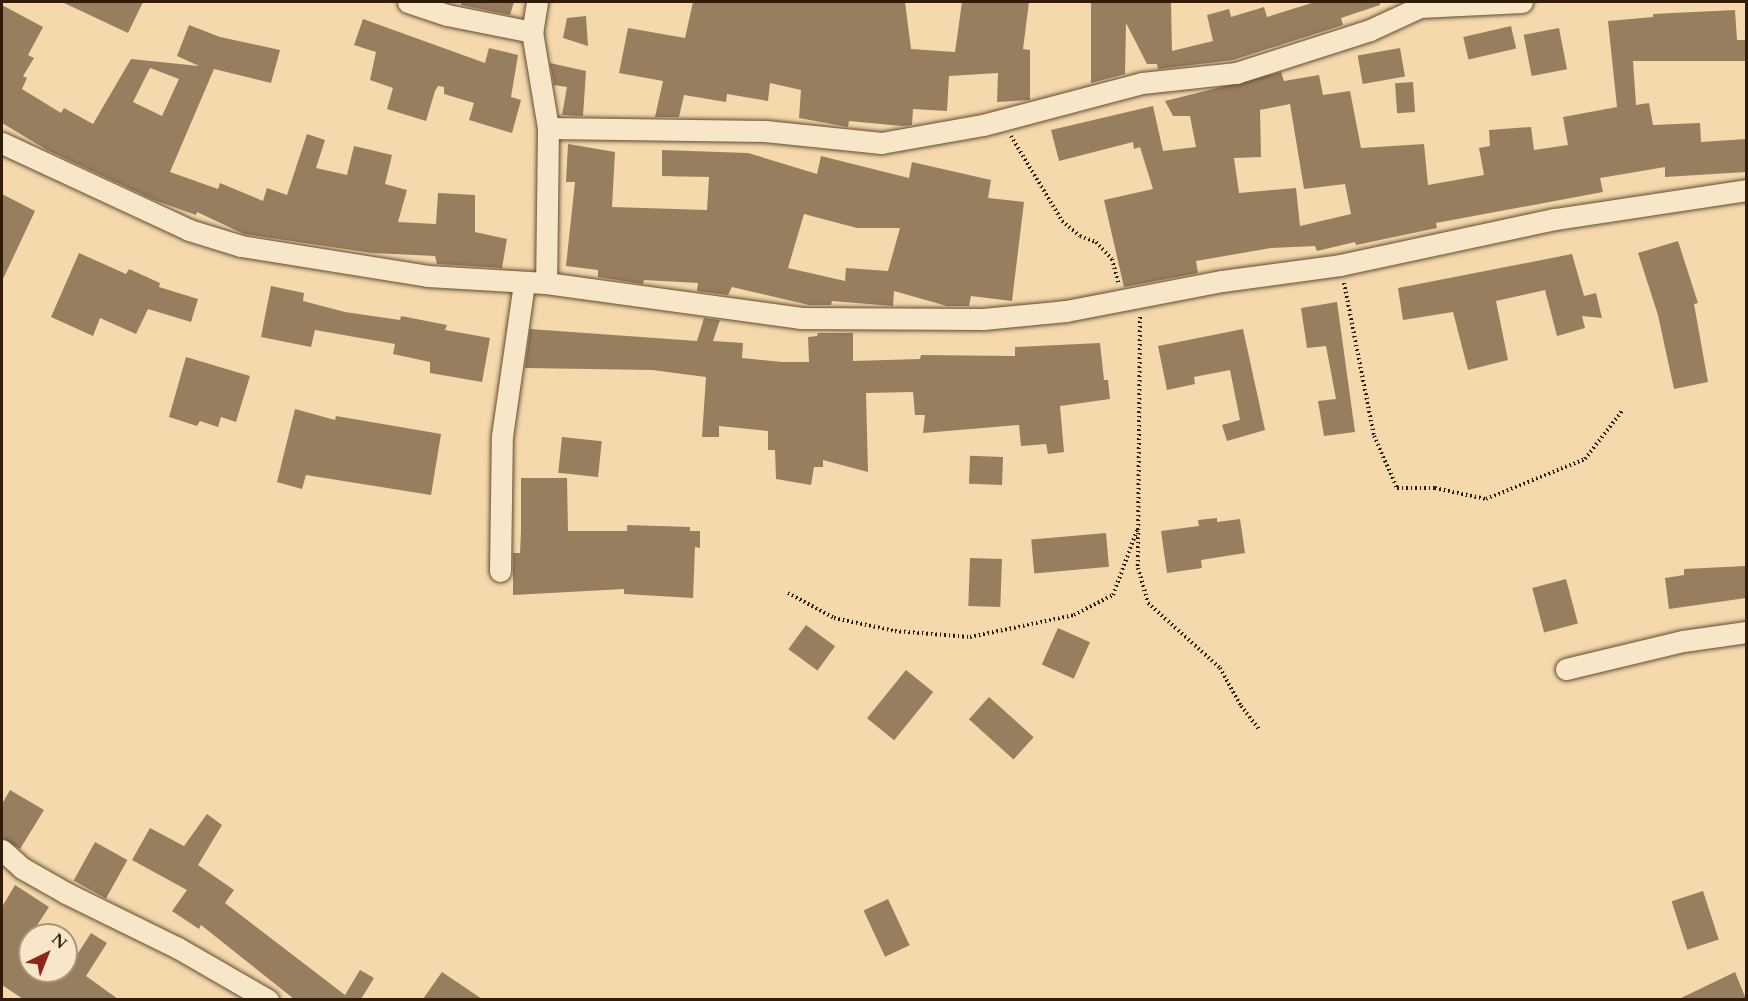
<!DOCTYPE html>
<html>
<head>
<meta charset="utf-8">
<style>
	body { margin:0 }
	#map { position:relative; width:1748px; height:1001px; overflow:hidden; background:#f5d9ac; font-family:Cardo,serif }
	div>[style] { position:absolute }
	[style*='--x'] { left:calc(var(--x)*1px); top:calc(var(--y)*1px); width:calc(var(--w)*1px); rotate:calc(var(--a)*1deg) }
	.building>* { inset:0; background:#977e5e; transform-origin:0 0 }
	.path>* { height:4px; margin-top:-2px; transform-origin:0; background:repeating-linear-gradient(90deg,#311c09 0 1.5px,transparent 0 4.5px) }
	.roads { filter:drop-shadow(0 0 2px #624b32) drop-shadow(0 0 2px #624b32) }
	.street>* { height:21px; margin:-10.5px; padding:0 10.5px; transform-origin:10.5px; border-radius:10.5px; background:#f8e6c9 }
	span { translate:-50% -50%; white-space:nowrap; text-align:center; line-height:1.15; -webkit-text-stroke:5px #f8e6c9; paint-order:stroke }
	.frame { position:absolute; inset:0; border:3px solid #311c09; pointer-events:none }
	.north { position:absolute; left:18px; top:923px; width:60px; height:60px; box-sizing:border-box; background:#f8e6c9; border:2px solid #a8957c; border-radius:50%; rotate:43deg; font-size:16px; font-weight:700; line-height:24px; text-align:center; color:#311c09 }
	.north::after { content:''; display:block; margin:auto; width:21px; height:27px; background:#8f2418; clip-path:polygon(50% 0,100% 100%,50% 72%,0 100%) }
</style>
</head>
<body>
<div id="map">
	<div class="building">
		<div style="clip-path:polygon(62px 2px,143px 2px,128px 33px)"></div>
		<div style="clip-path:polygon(461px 2px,514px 2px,510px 15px,461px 5px)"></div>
		<div style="clip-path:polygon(693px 2px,905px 2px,911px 49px,955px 52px,962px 2px,1029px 2px,1023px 49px,1030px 50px,1030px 100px,997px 102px,998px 73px,949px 76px,947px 111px,913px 109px,912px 125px,902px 126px,849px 121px,848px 127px,799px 118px,801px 90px,770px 83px,768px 101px,727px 94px,726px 102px,684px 95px,679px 117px,655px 117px,663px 81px,619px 73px,628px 28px,685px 38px)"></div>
		<div style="clip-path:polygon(1091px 2px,1171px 2px,1172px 51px,1213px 41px,1207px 15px,1229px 9px,1231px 17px,1264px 7px,1267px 17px,1315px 2px,1380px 2px,1380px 5px,1341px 18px,1343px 25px,1233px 60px,1158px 69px,1157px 64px,1147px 64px,1126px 23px,1125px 74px,1091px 83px)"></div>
		<div style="clip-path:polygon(evenodd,2px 5px,43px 27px,28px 55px,34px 58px,23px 76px,27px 78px,22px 89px,61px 113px,64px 108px,93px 124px,131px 59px,199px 66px,177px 56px,189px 25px,220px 37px,280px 50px,271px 83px,214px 69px,170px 172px,218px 189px,220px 183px,263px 201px,267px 188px,287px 195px,307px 134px,325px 140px,316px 168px,347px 175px,354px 146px,392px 155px,385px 184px,407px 190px,398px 222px,436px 224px,438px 193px,475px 195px,475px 232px,507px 239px,502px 268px,437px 264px,435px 256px,372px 253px,244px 234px,197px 212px,196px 215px,154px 200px,47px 150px,2px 123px,2px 5px,150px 68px,179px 79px,162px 116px,133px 102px,150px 68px)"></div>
		<div style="clip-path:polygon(evenodd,1735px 10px,1737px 40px,1746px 40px,1746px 61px,1633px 61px,1636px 105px,1649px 103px,1653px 125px,1700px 123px,1701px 142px,1746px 139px,1746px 172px,1665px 177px,1665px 167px,1600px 178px,1603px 192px,1436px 223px,1437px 228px,1356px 245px,1355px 242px,1317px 251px,1315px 246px,1271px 248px,1196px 261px,1198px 273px,1124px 287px,1104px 200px,1153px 189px,1140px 147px,1134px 149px,1133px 142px,1059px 161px,1051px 130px,1153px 106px,1163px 151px,1196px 147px,1190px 116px,1173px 116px,1165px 101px,1281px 72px,1284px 81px,1319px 75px,1323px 95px,1350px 91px,1361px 148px,1424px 144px,1428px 185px,1484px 175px,1479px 148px,1490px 146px,1489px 130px,1531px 127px,1534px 150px,1568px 145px,1563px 117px,1617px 107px,1608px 21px,1653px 17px,1653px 14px,1735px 10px,1290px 104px,1304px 189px,1345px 184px,1351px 214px,1300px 226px,1296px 188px,1239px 193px,1234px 158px,1261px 157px,1260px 110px,1290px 104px)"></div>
		<div style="clip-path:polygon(586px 16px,588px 46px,563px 38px,567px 18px)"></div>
		<div style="clip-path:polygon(363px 19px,485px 63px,489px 48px,518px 55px,511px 97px,521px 100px,512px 133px,469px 120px,474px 103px,444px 94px,444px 87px,438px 86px,435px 91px,426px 121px,387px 109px,393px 88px,370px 80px,376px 52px,354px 45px)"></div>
		<div style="left:1511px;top:26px;width:23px;height:49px;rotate:77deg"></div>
		<div style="left:1559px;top:28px;width:42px;height:36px;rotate:79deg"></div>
		<div style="left:1400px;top:48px;width:29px;height:43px;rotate:80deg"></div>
		<div style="clip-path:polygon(550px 63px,586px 71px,583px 116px,562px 115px,567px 87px,554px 85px)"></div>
		<div style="left:1413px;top:82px;width:30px;height:18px;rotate:86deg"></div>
		<div style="clip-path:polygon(evenodd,568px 144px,615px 152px,612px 207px,707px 210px,709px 177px,662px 176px,662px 150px,748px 153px,817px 174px,821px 156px,909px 178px,912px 162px,991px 180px,988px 198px,1024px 202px,1012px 301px,971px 296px,969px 306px,947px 306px,894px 291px,893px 306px,832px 301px,831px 305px,809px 305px,732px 287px,728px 295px,697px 291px,698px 283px,644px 280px,643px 284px,598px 277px,598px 270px,566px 266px,575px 182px,566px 182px,568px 144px,804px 214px,857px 228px,900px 228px,888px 271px,846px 268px,845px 281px,788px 268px,804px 214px)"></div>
		<div style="clip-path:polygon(2px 194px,35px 211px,2px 281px)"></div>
		<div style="clip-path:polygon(1678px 241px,1698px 303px,1694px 304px,1708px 382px,1674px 389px,1658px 315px,1638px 253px)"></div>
		<div style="clip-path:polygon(79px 253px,126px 274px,129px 269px,160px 283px,159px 287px,198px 299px,191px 322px,148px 309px,136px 334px,100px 318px,93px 336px,51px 317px)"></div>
		<div style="clip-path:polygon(1572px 254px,1584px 296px,1596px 293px,1602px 318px,1582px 316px,1585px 328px,1557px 336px,1545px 290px,1496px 301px,1508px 360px,1468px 370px,1453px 312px,1403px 320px,1398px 288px)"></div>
		<div style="clip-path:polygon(271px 286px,304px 293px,303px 301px,345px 312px,400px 320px,401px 316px,447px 325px,445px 330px,490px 338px,482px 382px,430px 373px,430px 362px,393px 354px,395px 344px,315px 330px,311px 347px,261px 337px)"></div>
		<div style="clip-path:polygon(1337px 302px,1355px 432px,1324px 436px,1318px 401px,1336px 399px,1326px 346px,1307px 348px,1301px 308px)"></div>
		<div style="clip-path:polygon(704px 318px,720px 320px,713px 341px,743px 343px,742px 358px,782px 362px,809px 362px,808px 337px,817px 336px,818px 333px,853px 333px,853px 361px,920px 359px,921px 355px,1015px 356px,1015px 347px,1100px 343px,1104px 380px,1108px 380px,1110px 399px,1060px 406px,1064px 452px,1048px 454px,1046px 444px,1021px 446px,1019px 425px,923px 433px,925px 415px,915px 415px,913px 392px,866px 393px,868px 472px,823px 460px,823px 467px,814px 467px,811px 485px,776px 479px,775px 450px,768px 450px,768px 431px,719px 426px,719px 437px,702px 437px,706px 377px,652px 370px,525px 368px,530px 329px,697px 341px)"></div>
		<div style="clip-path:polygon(1243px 329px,1265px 430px,1227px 441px,1222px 425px,1240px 420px,1230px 370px,1194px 377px,1195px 384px,1167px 390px,1158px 346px)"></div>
		<div style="clip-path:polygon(186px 357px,250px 376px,236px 422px,221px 417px,218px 427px,200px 421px,197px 426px,169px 417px)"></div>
		<div style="clip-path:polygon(295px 409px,335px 420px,336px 416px,441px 434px,431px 495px,306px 475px,302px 489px,277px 482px)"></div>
		<div style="left:562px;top:437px;width:40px;height:36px;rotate:6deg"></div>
		<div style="left:1003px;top:457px;width:28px;height:33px;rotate:92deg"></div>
		<div style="clip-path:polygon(521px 478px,567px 478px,568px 531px,627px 531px,627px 525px,690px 527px,690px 531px,700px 531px,700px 548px,695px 547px,693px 598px,624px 594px,624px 589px,513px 595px,513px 553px,520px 553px,521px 531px)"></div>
		<div style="clip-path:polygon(1217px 518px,1217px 522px,1240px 519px,1245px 553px,1201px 560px,1202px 568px,1167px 573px,1161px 531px,1199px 526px,1198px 520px)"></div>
		<div style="left:1106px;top:533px;width:34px;height:75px;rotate:85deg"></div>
		<div style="left:970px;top:558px;width:32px;height:48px;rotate:2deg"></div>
		<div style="clip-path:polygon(1746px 566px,1746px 598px,1669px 609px,1665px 578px,1684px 575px,1684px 569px)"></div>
		<div style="left:1566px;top:579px;width:46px;height:35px;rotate:75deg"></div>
		<div style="left:806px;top:625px;width:36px;height:30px;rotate:36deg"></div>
		<div style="left:1058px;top:628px;width:35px;height:40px;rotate:24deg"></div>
		<div style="left:906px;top:670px;width:35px;height:62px;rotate:39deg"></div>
		<div style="left:989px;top:697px;width:60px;height:30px;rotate:42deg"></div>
		<div style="clip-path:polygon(10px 790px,44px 810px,20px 849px,2px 838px,2px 804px)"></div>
		<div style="clip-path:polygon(207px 814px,222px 825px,198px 865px,234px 890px,225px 903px,345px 995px,360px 970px,374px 978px,361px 999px,294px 999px,201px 925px,199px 929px,172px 911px,187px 890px,132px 860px,150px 828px,184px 846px)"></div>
		<div style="left:95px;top:842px;width:37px;height:44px;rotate:29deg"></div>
		<div style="clip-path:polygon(15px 885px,49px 907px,21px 950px,30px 956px,30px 971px,52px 971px,62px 978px,91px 933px,107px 943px,86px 976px,118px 999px,23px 999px,2px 985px,2px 907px)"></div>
		<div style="left:1703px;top:891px;width:51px;height:33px;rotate:72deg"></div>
		<div style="left:888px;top:899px;width:51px;height:27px;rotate:65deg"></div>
		<div style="clip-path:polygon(442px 972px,482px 999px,423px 999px)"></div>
		<div style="clip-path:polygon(1735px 972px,1746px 999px,1679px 999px)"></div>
	</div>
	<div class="path">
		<div style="--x:1011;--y:136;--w:99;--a:59"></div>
		<div style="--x:1062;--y:221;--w:23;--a:40"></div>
		<div style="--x:1080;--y:236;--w:17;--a:21"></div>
		<div style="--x:1096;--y:242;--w:23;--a:47"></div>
		<div style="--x:1112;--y:259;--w:24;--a:75"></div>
		<div style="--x:1344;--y:283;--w:156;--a:78.9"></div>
		<div style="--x:1374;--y:436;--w:57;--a:66.1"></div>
		<div style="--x:1397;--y:488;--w:38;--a:0"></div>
		<div style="--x:1435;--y:488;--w:52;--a:12.2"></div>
		<div style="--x:1486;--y:499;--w:107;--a:-22"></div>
		<div style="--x:1585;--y:459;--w:61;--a:-52.4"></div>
		<div style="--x:1140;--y:317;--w:251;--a:90.5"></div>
		<div style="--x:1138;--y:568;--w:36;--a:74"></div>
		<div style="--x:1148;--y:603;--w:97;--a:42.1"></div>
		<div style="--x:1220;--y:668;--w:43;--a:61.1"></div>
		<div style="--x:1241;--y:706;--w:31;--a:52"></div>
		<div style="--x:788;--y:593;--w:52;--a:28.5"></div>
		<div style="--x:834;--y:618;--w:62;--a:12"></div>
		<div style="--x:895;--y:631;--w:75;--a:4.6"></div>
		<div style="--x:970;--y:637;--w:106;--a:-11.9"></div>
		<div style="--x:1074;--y:615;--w:44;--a:-27.1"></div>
		<div style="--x:1113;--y:595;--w:69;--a:-69.7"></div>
	</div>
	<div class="roads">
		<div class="street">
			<div style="--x:408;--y:2;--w:41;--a:18.4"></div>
			<div style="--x:447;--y:15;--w:87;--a:11.3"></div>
			<div style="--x:537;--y:2;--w:30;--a:99"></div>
			<div style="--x:532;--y:32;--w:97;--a:80.5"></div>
			<div style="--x:548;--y:128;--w:155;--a:90.7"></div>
			<div style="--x:548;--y:128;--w:217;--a:0.8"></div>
			<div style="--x:765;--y:131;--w:117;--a:5.9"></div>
			<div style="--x:881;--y:143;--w:104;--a:-10"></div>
			<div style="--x:983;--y:125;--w:164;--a:-14.8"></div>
			<div style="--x:1142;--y:83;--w:95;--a:-6.1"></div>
			<div style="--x:1236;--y:73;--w:141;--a:-17.8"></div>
			<div style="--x:1370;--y:30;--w:55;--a:-24.7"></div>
			<div style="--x:1420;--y:7;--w:102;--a:-2.8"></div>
			<div style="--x:2;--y:143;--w:206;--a:24.9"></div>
			<div style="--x:189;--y:230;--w:54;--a:17.1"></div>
			<div style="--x:241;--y:246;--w:189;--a:9.1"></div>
			<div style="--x:428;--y:276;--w:118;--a:3.4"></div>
			<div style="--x:546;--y:283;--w:256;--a:7.8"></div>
			<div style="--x:800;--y:318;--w:183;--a:0.3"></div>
			<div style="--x:983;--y:319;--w:83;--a:-5.5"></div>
			<div style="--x:1066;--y:311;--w:159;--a:-10.9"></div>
			<div style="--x:1222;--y:281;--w:119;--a:-7.7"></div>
			<div style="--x:1340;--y:265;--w:220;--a:-12.1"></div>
			<div style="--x:1555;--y:219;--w:193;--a:-8.6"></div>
			<div style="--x:500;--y:571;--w:135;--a:-89.2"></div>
			<div style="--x:502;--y:436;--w:154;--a:-81.8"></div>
			<div style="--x:1566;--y:669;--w:120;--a:-13.5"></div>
			<div style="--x:1683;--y:641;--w:64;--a:-8.1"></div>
			<div style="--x:2;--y:850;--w:27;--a:42"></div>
			<div style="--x:22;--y:868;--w:51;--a:29.6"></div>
			<div style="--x:66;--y:893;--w:125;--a:26.2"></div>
			<div style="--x:178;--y:948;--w:104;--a:30"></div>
		</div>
	</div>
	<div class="frame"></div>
	<div class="north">N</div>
</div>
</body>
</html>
